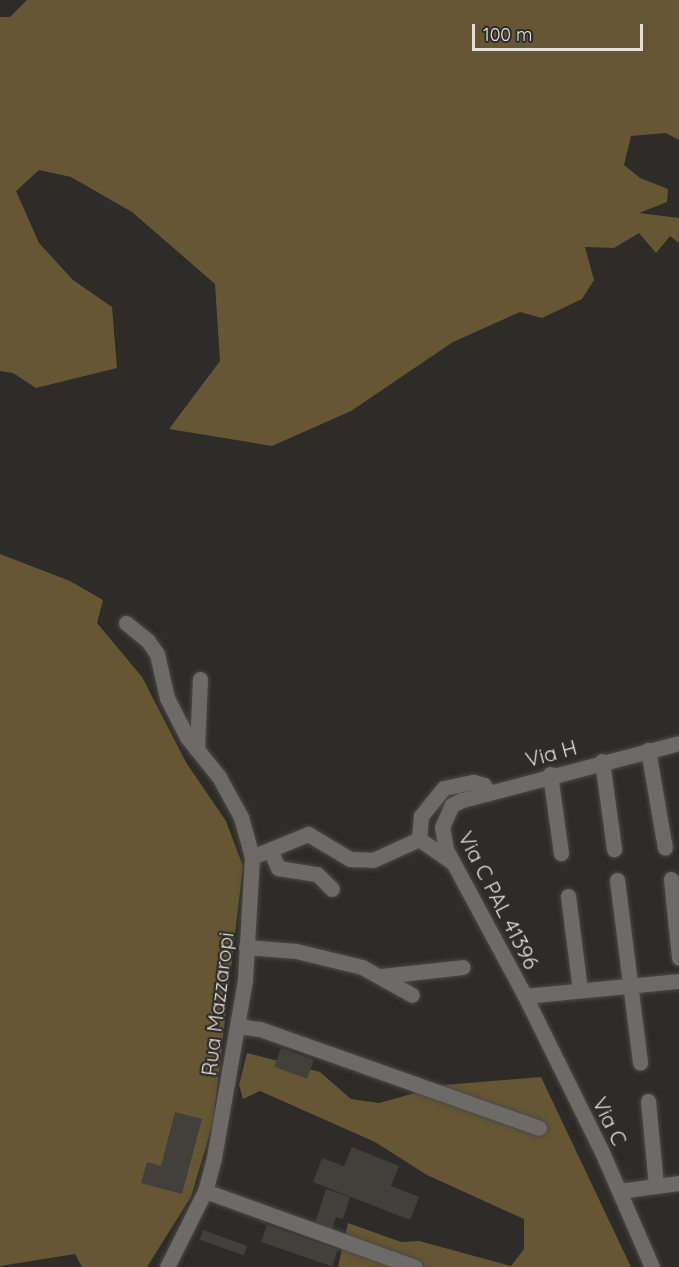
<!DOCTYPE html>
<html>
<head>
<meta charset="utf-8">
<style>
	body { margin:0 }
	#map { position:relative; width:679px; height:1267px; overflow:hidden; background:#2d2c28; font-family:Quicksand,sans-serif }
	div>[style] { position:absolute }
	[style*='--x'] { left:calc(var(--x)*1px); top:calc(var(--y)*1px); width:calc(var(--w)*1px); rotate:calc(var(--a)*1deg) }
	.forest>* { inset:0; background:#655734 }
	.building>* { inset:0; background:#41403b; transform-origin:0 0 }
	.roads { filter:drop-shadow(0 0 2px #4b4946) drop-shadow(0 0 2px #4b4946) }
	.minor>* { height:15px; margin:-7.5px; padding:0 7.5px; transform-origin:7.5px; border-radius:7.5px; background:#6d6b67 }
	span { translate:-50% -50%; white-space:nowrap; text-align:center; line-height:1.15; -webkit-text-stroke:4.5px #2d2c28; paint-order:stroke }
	.street-label { font-size:21px; color:#e2e1de }
	.scale { position:absolute; left:472px; top:24px; width:171px; height:27px; box-sizing:border-box; border:3px solid #e2e1de; border-top:0; padding-left:8px; font-size:18px; line-height:21px; white-space:nowrap; color:#e2e1de; -webkit-text-stroke:4px #2d2c28; paint-order:stroke }
</style>
</head>
<body>
<div id="map">
	<div class="forest">
		<div style="clip-path:polygon(27px 0,679px 0,679px 140px,666px 133px,631px 136px,624px 165px,640px 178px,668px 189px,667px 202px,639px 213px,679px 218px,679px 243px,670px 236px,656px 253px,639px 233px,614px 248px,585px 247px,594px 280px,582px 299px,542px 318px,520px 312px,453px 342px,351px 411px,272px 446px,169px 429px,220px 361px,215px 284px,132px 212px,71px 177px,39px 170px,16px 191px,39px 243px,73px 280px,112px 307px,117px 368px,36px 388px,13px 373px,0 371px,0 17px,10px 17px)"></div>
		<div style="clip-path:polygon(0 554px,70px 581px,103px 600px,97px 623px,142px 677px,187px 764px,226px 821px,243px 866px,213px 1123px,191px 1197px,147px 1267px,82px 1267px,75px 1254px,0 1266px)"></div>
		<div style="clip-path:polygon(247px 1053px,320px 1072px,351px 1099px,379px 1103px,444px 1085px,541px 1077px,631px 1267px,338px 1267px,348px 1223px,401px 1242px,419px 1241px,511px 1266px,524px 1249px,524px 1219px,427px 1175px,375px 1142px,260px 1091px,243px 1099px,239px 1085px)"></div>
	</div>
	<div class="building">
		<div style="left:281px;top:1048px;width:35px;height:20px;rotate:20deg"></div>
		<div style="clip-path:polygon(175px 1112px,202px 1119px,182px 1194px,141px 1183px,147px 1162px,161px 1166px)"></div>
		<div style="clip-path:polygon(352px 1147px,399px 1166px,391px 1186px,419px 1197px,410px 1220px,313px 1182px,322px 1158px,344px 1166px)"></div>
		<div style="clip-path:polygon(326px 1189px,350px 1197px,343px 1219px,336px 1217px,331px 1232px,314px 1226px)"></div>
		<div style="left:267px;top:1225px;width:75px;height:18px;rotate:19deg"></div>
		<div style="left:203px;top:1230px;width:47px;height:10px;rotate:20deg"></div>
	</div>
	<div class="roads">
		<div class="minor">
			<div style="--x:126;--y:623;--w:28;--a:39"></div>
			<div style="--x:148;--y:641;--w:16;--a:55"></div>
			<div style="--x:157;--y:654;--w:45;--a:77.2"></div>
			<div style="--x:167;--y:698;--w:44;--a:62.9"></div>
			<div style="--x:187;--y:737;--w:51;--a:51.3"></div>
			<div style="--x:219;--y:777;--w:46;--a:61.2"></div>
			<div style="--x:241;--y:817;--w:41;--a:74.6"></div>
			<div style="--x:252;--y:857;--w:123;--a:93.3"></div>
			<div style="--x:245;--y:980;--w:181;--a:99.9"></div>
			<div style="--x:214;--y:1158;--w:34;--a:105"></div>
			<div style="--x:205;--y:1191;--w:85;--a:116.6"></div>
			<div style="--x:197;--y:750;--w:71;--a:-87.6"></div>
			<div style="--x:648;--y:750;--w:99;--a:80.2"></div>
			<div style="--x:602;--y:761;--w:89;--a:82.2"></div>
			<div style="--x:550;--y:774;--w:80;--a:82.1"></div>
			<div style="--x:419;--y:839;--w:23;--a:-85"></div>
			<div style="--x:421;--y:816;--w:36;--a:-51"></div>
			<div style="--x:444;--y:788;--w:30;--a:-12"></div>
			<div style="--x:473;--y:782;--w:11;--a:15"></div>
			<div style="--x:484;--y:785;--w:8;--a:67"></div>
			<div style="--x:271;--y:852;--w:17;--a:66"></div>
			<div style="--x:278;--y:868;--w:39;--a:9"></div>
			<div style="--x:317;--y:874;--w:21;--a:45"></div>
			<div style="--x:252;--y:857;--w:61;--a:-22.3"></div>
			<div style="--x:308;--y:834;--w:49;--a:30.8"></div>
			<div style="--x:350;--y:859;--w:23;--a:2"></div>
			<div style="--x:373;--y:860;--w:51;--a:-24.5"></div>
			<div style="--x:419;--y:839;--w:40;--a:34.9"></div>
			<div style="--x:671;--y:879;--w:79;--a:84.2"></div>
			<div style="--x:617;--y:880;--w:184;--a:82.8"></div>
			<div style="--x:568;--y:896;--w:95;--a:82.7"></div>
			<div style="--x:246;--y:947;--w:50;--a:4.6"></div>
			<div style="--x:296;--y:951;--w:68;--a:13.6"></div>
			<div style="--x:362;--y:967;--w:57;--a:29.2"></div>
			<div style="--x:382;--y:976;--w:81;--a:-6.3"></div>
			<div style="--x:525;--y:996;--w:155;--a:-5.6"></div>
			<div style="--x:238;--y:1026;--w:22;--a:8"></div>
			<div style="--x:260;--y:1029;--w:296;--a:19.5"></div>
			<div style="--x:648;--y:1101;--w:85;--a:84.6"></div>
			<div style="--x:205;--y:1191;--w:223;--a:19.9"></div>
			<div style="--x:619;--y:1191;--w:61;--a:-7.6"></div>
			<div style="--x:652;--y:1267;--w:125;--a:-113.5"></div>
			<div style="--x:602;--y:1152;--w:174;--a:-116.3"></div>
			<div style="--x:525;--y:996;--w:167;--a:-118.3"></div>
			<div style="--x:446;--y:849;--w:22;--a:-100"></div>
			<div style="--x:442;--y:827;--w:24;--a:-66"></div>
			<div style="--x:452;--y:805;--w:11;--a:-27"></div>
			<div style="--x:462;--y:800;--w:224;--a:-14.7"></div>
		</div>
	</div>
	<div class="street-label">
		<span style="left:551px;top:753px;rotate:-15deg">Via H</span>
		<span style="left:499px;top:900px;rotate:63deg">Via C PAL 41396</span>
		<span style="left:217px;top:1004px;rotate:-83deg">Rua Mazzaropi</span>
		<span style="left:610px;top:1121px;rotate:64deg">Via C</span>
	</div>
	<div class="scale">100 m</div>
</div>
</body>
</html>
